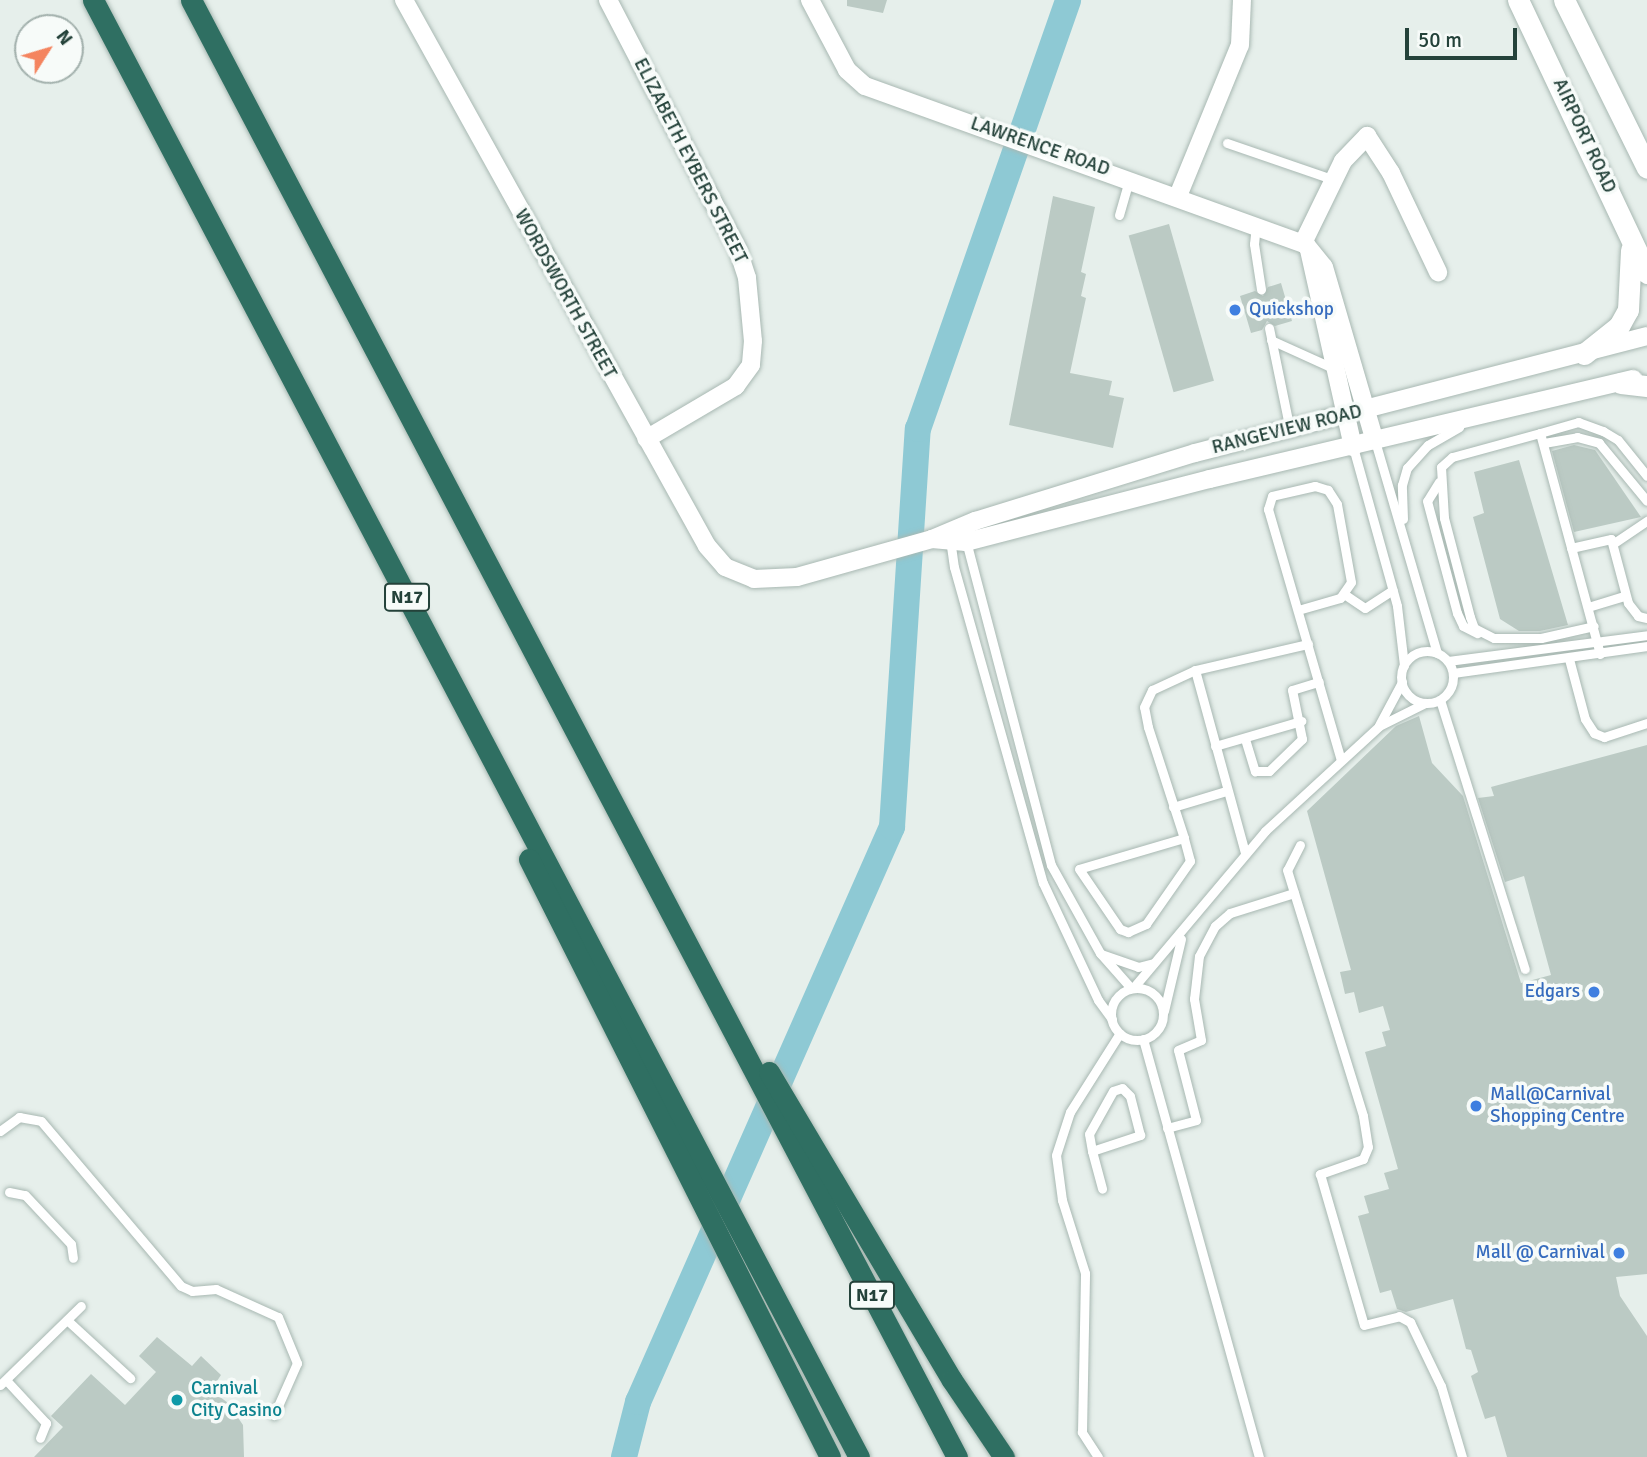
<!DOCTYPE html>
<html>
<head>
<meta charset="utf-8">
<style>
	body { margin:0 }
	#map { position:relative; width:1647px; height:1457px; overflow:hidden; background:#e6efeb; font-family:Signika,sans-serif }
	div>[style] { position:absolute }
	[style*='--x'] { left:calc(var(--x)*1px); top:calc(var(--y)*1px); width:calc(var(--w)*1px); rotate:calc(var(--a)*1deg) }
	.river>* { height:26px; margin:-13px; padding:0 13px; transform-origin:13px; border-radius:13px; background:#8ec9d4 }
	.building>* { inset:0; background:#bbcac4; transform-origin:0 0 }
	.roads { filter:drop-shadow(0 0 2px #a8b8b2) drop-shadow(0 0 2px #a8b8b2) }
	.lane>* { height:9px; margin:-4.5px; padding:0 4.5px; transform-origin:4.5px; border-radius:4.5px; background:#fff }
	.lane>.ring { margin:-4.5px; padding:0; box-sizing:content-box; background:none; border:9px solid #fff; border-radius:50% }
	.street>* { height:18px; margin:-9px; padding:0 9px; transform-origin:9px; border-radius:9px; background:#fff }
	.secondary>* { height:21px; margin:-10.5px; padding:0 10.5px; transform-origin:10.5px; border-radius:10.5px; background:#fff }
	.highway>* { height:21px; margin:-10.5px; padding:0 10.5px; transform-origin:10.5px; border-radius:10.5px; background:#2f6f62 }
	.dots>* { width:19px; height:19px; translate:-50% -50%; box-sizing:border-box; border:4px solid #f7fbf9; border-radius:50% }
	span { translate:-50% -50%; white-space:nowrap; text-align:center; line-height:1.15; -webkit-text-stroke:7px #f7fbf9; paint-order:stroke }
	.shield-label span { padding:2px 5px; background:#f7fbf9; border:2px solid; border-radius:5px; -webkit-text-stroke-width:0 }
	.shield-label { font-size:18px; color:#24423a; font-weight:700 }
	.street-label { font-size:19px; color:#24423a }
	.shop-label { font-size:19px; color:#366cbe }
	.left { translate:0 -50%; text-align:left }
	.right { translate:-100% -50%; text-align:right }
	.culture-label { font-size:19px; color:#0d838f }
	.north { position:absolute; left:14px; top:14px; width:70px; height:70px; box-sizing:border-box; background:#f7fbf9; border:2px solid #a3b1ad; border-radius:50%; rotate:53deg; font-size:19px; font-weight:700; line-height:28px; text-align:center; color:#24423a }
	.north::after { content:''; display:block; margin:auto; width:24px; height:32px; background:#f4845f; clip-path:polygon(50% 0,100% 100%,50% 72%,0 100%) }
	.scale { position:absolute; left:1405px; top:28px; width:112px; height:32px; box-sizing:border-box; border:4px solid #24423a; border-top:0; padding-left:9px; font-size:21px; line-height:24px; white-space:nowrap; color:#24423a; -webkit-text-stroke:5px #f7fbf9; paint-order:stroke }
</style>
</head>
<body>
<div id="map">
	<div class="river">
		<div style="--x:624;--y:1457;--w:57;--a:-75.7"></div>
		<div style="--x:638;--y:1402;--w:629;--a:-66.17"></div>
		<div style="--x:892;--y:827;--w:399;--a:-86.3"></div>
		<div style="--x:918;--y:429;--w:454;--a:-70.7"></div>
	</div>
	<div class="building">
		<div style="clip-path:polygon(847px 0,887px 0,883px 13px,847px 6px)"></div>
		<div style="clip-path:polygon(1053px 196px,1095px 207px,1081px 272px,1086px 274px,1081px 296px,1086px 298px,1070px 373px,1112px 381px,1109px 395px,1124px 398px,1113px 448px,1009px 425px)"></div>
		<div style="left:1169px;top:224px;width:163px;height:42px;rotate:74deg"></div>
		<div style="clip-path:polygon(1281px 283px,1292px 321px,1275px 326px,1267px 321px,1262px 330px,1251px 333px,1240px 296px,1255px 291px,1263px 296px,1268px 287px)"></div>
		<div style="clip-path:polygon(1574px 445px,1595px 450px,1641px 517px,1574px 532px,1552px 451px)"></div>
		<div style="clip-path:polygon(1519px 460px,1568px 625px,1540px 631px,1519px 631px,1500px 619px,1473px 517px,1484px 513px,1474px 472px)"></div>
		<div style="clip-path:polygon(1419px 716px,1432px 763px,1463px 796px,1521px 983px,1551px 975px,1524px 876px,1505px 882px,1478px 798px,1494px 796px,1491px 787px,1647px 745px,1647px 1274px,1616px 1277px,1620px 1296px,1647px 1336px,1647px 1457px,1507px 1457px,1495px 1416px,1485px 1419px,1471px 1376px,1478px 1372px,1471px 1350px,1466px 1349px,1453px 1299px,1406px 1312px,1397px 1309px,1391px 1290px,1380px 1293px,1358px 1216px,1369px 1213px,1364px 1196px,1389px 1189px,1384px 1173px,1398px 1169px,1365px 1052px,1386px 1046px,1382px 1032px,1390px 1030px,1383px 1006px,1359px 1013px,1354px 992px,1345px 994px,1340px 972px,1351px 970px,1307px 811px,1396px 726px)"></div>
		<div style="clip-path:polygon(157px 1337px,192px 1366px,201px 1356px,221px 1375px,211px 1390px,228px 1403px,243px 1425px,244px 1457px,34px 1457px,63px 1427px,51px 1416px,91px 1374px,125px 1405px,156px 1372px,139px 1356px)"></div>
	</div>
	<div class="roads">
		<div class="lane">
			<div style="--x:1227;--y:143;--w:114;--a:18.9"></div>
			<div style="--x:1119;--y:215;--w:37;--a:-74"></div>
			<div style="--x:1256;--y:225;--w:19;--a:96"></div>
			<div style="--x:1254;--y:244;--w:46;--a:81.2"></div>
			<div style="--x:1269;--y:328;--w:104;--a:78.4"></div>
			<div style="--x:1271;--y:340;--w:70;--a:24.4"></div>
			<div style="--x:1540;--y:433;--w:91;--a:164.7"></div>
			<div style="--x:1452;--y:457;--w:15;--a:138"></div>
			<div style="--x:1441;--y:467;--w:51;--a:86.6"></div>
			<div style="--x:1444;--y:518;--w:102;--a:75.3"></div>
			<div style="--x:1470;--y:617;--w:12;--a:70"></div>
			<div style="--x:1474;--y:628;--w:22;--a:27"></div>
			<div style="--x:1494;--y:638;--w:47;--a:0"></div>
			<div style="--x:1541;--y:638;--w:54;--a:-12.8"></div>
			<div style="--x:1375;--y:441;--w:221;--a:73.7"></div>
			<div style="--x:1544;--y:443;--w:34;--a:-10"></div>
			<div style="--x:1577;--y:437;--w:23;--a:15"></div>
			<div style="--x:1599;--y:443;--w:75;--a:50.4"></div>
			<div style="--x:1353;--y:447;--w:165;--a:74.5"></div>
			<div style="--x:1397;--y:606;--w:60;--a:83.3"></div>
			<div style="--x:1439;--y:482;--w:22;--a:122"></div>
			<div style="--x:1427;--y:501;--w:116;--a:75"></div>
			<div style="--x:1457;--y:613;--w:14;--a:65"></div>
			<div style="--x:1463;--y:626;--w:16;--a:27"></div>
			<div style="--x:1403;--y:519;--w:34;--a:-92"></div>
			<div style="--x:1402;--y:485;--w:18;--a:-74"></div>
			<div style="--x:1407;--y:468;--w:31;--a:-48"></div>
			<div style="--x:1428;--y:445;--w:36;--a:-30"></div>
			<div style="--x:950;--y:539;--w:28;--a:82"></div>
			<div style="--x:954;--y:567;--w:328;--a:74.3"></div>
			<div style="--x:1043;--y:883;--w:129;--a:64.8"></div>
			<div style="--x:1098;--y:1000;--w:24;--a:54"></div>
			<div style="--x:966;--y:541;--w:335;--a:75.3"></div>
			<div style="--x:1051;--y:865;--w:101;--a:60.9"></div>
			<div style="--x:1100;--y:953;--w:47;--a:48.5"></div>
			<div style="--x:1614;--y:543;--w:40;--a:-34"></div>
			<div style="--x:1571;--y:548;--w:41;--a:-12.7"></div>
			<div style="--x:1611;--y:539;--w:66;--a:75.1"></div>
			<div style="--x:1628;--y:603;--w:16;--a:52"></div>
			<div style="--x:1638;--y:616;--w:9;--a:13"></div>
			<div style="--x:1344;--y:594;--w:25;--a:34"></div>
			<div style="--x:1365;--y:608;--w:33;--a:-33"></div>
			<div style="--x:1588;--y:607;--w:39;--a:-17"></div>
			<div style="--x:1298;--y:610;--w:44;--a:-15.9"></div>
			<div style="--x:1340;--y:598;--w:19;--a:-55"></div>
			<div style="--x:1351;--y:582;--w:79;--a:-100.2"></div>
			<div style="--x:1337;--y:504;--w:17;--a:-123"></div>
			<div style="--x:1328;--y:490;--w:14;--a:-163"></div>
			<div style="--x:1315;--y:486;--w:44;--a:166.9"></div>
			<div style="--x:1272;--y:496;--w:14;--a:107"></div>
			<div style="--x:1268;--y:509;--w:261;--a:73.8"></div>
			<div class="ring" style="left:1401px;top:651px;width:43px;height:43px"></div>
			<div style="--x:1600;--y:654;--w:229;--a:-105.2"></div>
			<div style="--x:1540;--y:433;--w:40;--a:-16"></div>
			<div style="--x:1578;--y:422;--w:27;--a:20"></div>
			<div style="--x:1603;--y:431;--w:17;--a:31"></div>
			<div style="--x:1618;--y:440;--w:46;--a:51.1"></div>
			<div style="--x:1569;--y:659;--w:62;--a:75.1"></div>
			<div style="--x:1585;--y:719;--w:17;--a:57"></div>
			<div style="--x:1594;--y:733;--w:11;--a:22"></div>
			<div style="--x:1604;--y:737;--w:45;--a:-18"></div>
			<div style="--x:1448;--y:661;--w:201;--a:-7.4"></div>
			<div style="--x:1195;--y:670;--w:190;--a:74.7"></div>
			<div style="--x:1453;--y:673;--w:196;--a:-7.9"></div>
			<div style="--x:1440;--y:700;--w:282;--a:72.5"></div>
			<div style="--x:1379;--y:725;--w:49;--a:-61.9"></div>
			<div style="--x:1245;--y:739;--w:34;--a:73"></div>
			<div style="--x:1255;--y:771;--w:14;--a:0"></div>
			<div style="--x:1269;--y:771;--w:46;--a:-44.1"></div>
			<div style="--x:1302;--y:739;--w:50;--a:-101.5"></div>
			<div style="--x:1292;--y:690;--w:28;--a:-17"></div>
			<div style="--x:1215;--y:746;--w:90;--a:-16.2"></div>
			<div style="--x:1173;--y:807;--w:55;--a:-16.8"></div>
			<div style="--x:1184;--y:838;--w:109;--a:163.6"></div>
			<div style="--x:1079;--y:869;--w:73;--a:55.7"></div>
			<div style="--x:1120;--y:929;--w:9;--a:21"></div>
			<div style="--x:1128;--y:932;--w:20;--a:-24"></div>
			<div style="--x:1146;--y:924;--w:77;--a:-55.1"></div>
			<div style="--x:1190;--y:861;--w:24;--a:-105"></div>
			<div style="--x:1184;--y:838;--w:117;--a:-108"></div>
			<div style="--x:1148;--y:727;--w:20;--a:-101"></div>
			<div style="--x:1144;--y:707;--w:19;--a:-65"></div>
			<div style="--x:1152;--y:690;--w:47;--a:-24.9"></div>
			<div style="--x:1195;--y:670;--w:116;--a:-13"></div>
			<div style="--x:1300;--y:845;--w:28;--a:117"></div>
			<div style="--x:1287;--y:870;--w:257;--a:72.8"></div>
			<div style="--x:1363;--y:1116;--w:31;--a:81"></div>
			<div style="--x:1368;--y:1147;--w:13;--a:113"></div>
			<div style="--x:1363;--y:1159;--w:46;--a:160.8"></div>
			<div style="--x:1320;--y:1174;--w:157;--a:73.8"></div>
			<div style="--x:1364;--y:1325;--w:36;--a:-14"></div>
			<div style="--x:1399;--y:1316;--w:13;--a:29"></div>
			<div style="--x:1410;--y:1322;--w:71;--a:64.2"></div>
			<div style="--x:1441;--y:1386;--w:74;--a:73.5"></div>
			<div style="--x:1101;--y:954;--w:39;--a:19"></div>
			<div style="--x:1138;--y:967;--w:16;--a:-14"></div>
			<div style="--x:1133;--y:988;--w:205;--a:-49.9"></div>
			<div style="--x:1265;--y:831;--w:155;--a:-42.6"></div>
			<div style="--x:1379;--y:726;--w:51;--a:-26.6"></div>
			<div class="ring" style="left:1111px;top:988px;width:43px;height:43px"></div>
			<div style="--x:1164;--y:1011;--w:74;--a:-76.7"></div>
			<div style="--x:1143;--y:1039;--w:434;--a:74.5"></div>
			<div style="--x:1167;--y:1128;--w:30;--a:-15"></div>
			<div style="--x:1196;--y:1120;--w:72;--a:-104.4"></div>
			<div style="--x:1178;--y:1050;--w:25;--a:-23"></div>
			<div style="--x:1201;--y:1040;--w:42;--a:-99.7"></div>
			<div style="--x:1194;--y:999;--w:43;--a:-83.4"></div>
			<div style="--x:1199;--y:956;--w:34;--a:-62"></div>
			<div style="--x:1215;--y:926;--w:20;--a:-41"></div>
			<div style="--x:1230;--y:913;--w:67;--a:-17.4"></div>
			<div style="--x:0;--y:1131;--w:24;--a:-36"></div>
			<div style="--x:19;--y:1117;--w:22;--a:10"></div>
			<div style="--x:41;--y:1121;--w:216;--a:49.7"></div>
			<div style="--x:181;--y:1286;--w:12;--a:24"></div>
			<div style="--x:192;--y:1291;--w:24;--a:-5"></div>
			<div style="--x:216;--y:1289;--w:68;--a:24.3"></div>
			<div style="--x:278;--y:1317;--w:50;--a:67.6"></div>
			<div style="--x:297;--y:1363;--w:57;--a:113.9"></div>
			<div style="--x:1092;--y:1151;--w:51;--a:-18.4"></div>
			<div style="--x:1140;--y:1135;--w:40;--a:-104.4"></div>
			<div style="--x:1130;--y:1096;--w:11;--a:-135"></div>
			<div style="--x:1122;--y:1088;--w:9;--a:162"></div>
			<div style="--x:1113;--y:1091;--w:49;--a:119.2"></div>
			<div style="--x:1089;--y:1134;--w:17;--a:80"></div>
			<div style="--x:1092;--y:1151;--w:39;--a:75"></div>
			<div style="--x:9;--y:1192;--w:16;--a:11"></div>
			<div style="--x:25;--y:1195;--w:67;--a:46.8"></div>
			<div style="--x:71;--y:1244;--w:14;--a:82"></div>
			<div style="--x:67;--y:1320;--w:86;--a:42.6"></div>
			<div style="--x:6;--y:1380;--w:59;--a:47.1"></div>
			<div style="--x:46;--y:1423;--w:16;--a:112"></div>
			<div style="--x:0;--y:1385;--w:113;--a:-44.3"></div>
			<div style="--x:1098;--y:1457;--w:30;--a:-123"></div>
			<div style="--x:1082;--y:1432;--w:159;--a:-88.9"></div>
			<div style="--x:1085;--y:1273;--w:77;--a:-107.5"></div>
			<div style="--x:1062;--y:1200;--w:45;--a:-97.6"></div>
			<div style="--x:1056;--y:1155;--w:45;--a:-72"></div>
			<div style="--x:1070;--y:1112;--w:93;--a:-57.7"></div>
		</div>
		<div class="street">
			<div style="--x:404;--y:0;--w:624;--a:60.97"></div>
			<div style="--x:707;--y:546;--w:28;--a:49"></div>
			<div style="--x:725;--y:567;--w:31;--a:22"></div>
			<div style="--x:754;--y:579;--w:43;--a:-2.7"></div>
			<div style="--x:797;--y:577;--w:140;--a:-15.7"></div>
			<div style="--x:932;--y:539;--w:47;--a:-22.7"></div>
			<div style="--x:975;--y:521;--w:230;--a:-17.2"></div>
			<div style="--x:1195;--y:453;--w:467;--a:-14.5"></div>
			<div style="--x:608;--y:0;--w:282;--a:62.5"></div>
			<div style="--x:738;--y:250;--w:29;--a:72"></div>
			<div style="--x:747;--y:278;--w:63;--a:84.6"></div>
			<div style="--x:753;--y:341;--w:24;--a:95"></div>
			<div style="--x:751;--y:365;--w:26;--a:126"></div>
			<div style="--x:736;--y:386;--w:104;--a:149.5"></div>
			<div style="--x:810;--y:0;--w:79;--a:62.1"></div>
			<div style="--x:847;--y:70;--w:24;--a:42"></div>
			<div style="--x:865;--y:86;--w:469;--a:19.8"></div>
			<div style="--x:1306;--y:245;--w:28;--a:51"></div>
			<div style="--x:1324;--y:267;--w:181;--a:73.7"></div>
			<div style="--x:1178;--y:196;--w:163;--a:-67.7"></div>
			<div style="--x:1240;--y:45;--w:45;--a:-87.5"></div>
			<div style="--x:1303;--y:243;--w:91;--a:-64"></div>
			<div style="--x:1343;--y:161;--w:35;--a:-46"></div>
			<div style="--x:1367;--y:136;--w:44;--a:57"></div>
			<div style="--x:1391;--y:173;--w:110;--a:64.6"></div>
			<div style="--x:1309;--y:250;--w:202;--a:77.4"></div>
			<div style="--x:932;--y:539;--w:34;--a:5"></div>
			<div style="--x:966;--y:542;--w:252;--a:-14.5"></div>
			<div style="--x:1210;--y:479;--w:435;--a:-13.3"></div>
		</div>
		<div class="secondary">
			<div style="--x:1518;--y:0;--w:302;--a:64.7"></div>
			<div style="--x:1564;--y:0;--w:187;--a:63.7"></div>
			<div style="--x:1584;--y:354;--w:45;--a:-38.7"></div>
			<div style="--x:1619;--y:326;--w:18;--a:-61"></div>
			<div style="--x:1628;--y:310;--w:60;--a:-87.1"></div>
			<div style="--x:1621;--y:383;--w:26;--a:7"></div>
		</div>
		<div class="highway">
			<div style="--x:93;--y:0;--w:1646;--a:62.27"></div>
			<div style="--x:191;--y:0;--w:1646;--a:62.27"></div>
			<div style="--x:529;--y:859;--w:669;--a:63.28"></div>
			<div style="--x:769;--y:1072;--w:358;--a:59.3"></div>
			<div style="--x:952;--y:1380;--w:93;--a:56"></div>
		</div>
	</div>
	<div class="dots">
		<div style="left:1235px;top:310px;background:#3f7fe0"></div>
		<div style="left:1594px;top:992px;background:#3f7fe0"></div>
		<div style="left:1476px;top:1106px;background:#3f7fe0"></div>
		<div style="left:1619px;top:1253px;background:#3f7fe0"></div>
		<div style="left:177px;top:1400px;background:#0f9aa8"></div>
	</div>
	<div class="shield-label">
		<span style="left:407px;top:597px">N17</span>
		<span style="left:872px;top:1295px">N17</span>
	</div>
	<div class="street-label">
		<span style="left:1584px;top:136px;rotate:65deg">AIRPORT ROAD</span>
		<span style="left:1040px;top:147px;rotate:19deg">LAWRENCE ROAD</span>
		<span style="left:690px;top:161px;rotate:63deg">ELIZABETH EYBERS STREET</span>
		<span style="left:565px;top:294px;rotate:61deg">WORDSWORTH STREET</span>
		<span style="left:1287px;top:430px;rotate:-14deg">RANGEVIEW ROAD</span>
	</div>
	<div class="shop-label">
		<span class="left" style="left:1249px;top:310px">Quickshop</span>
		<span class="right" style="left:1580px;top:992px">Edgars</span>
		<span class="left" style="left:1490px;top:1106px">Mall@Carnival<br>Shopping Centre</span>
		<span class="right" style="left:1605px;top:1253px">Mall @ Carnival</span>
	</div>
	<div class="culture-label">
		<span class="left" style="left:191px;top:1400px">Carnival<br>City Casino</span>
	</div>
	<div class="north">N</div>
	<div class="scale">50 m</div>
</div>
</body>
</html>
